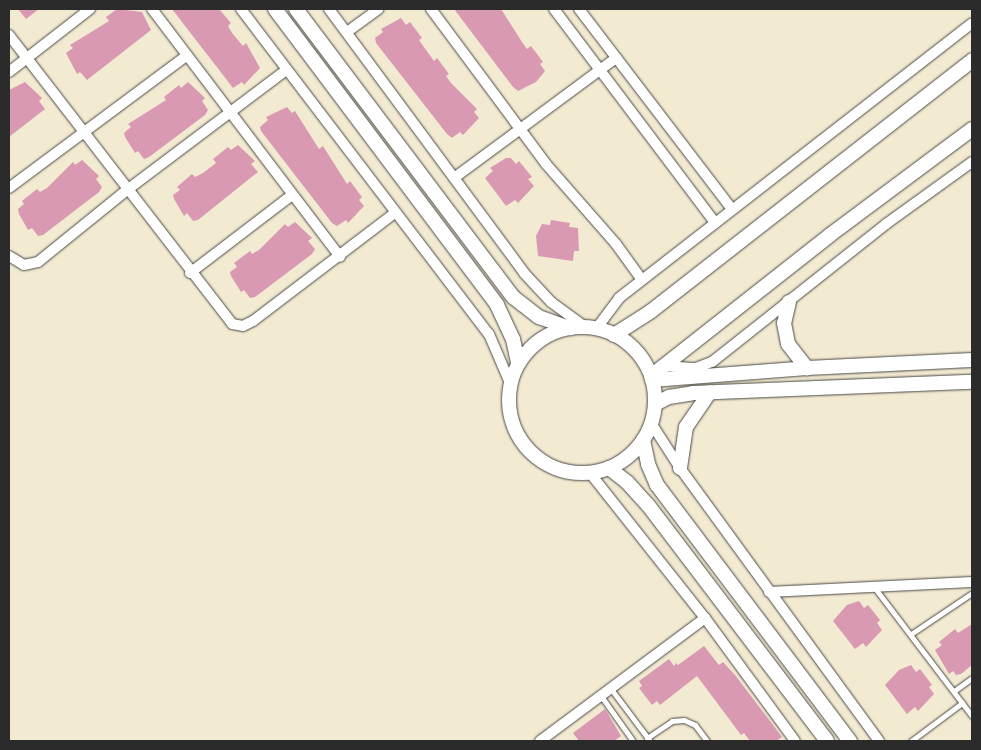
<!DOCTYPE html>
<html>
<head>
<meta charset="utf-8">
<style>
	body { margin:0 }
	#map { position:relative; width:981px; height:750px; overflow:hidden; background:#f3ead2; font-family:"Indie Flower",sans-serif }
	div>[style] { position:absolute }
	[style*='--x'] { left:calc(var(--x)*1px); top:calc(var(--y)*1px); width:calc(var(--w)*1px); rotate:calc(var(--a)*1deg) }
	.building>* { inset:0; background:#da99b2 }
	.roads { filter:drop-shadow(0 0 1px #494844) drop-shadow(0 0 1px #494844) }
	.lane>* { height:5px; margin:-2.5px; padding:0 2.5px; transform-origin:2.5px; border-radius:2.5px; background:#fff }
	.street>* { height:10px; margin:-5px; padding:0 5px; transform-origin:5px; border-radius:5px; background:#fff }
	.secondary>* { height:14px; margin:-7px; padding:0 7px; transform-origin:7px; border-radius:7px; background:#fff }
	.secondary>.ring { margin:-7px; padding:0; box-sizing:content-box; background:none; border:14px solid #fff; border-radius:50% }
	span { translate:-50% -50%; white-space:nowrap; text-align:center; line-height:1.15; -webkit-text-stroke:4px #fdfcf7; paint-order:stroke }
	.frame { position:absolute; inset:0; border:10px solid #2b2b2b; pointer-events:none }
</style>
</head>
<body>
<div id="map">
	<div class="building">
		<div style="clip-path:polygon(18px 9px,39px 9px,26px 19px)"></div>
		<div style="clip-path:polygon(117px 9px,142px 12px,151px 30px,87px 80px,80px 72px,77px 74px,66px 53px,73px 48px,70px 45px,109px 21px,106px 17px)"></div>
		<div style="clip-path:polygon(172px 9px,219px 9px,231px 23px,228px 26px,232px 33px,243px 46px,246px 43px,260px 68px,244px 85px,242px 82px,233px 88px)"></div>
		<div style="clip-path:polygon(454px 9px,501px 9px,522px 42px,527px 49px,531px 46px,543px 62px,540px 64px,545px 71px,536px 82px,518px 91px,513px 87px)"></div>
		<div style="clip-path:polygon(401px 18px,406px 25px,410px 22px,422px 38px,419px 40px,434px 61px,437px 58px,449px 74px,446px 76px,451px 83px,477px 109px,474px 112px,479px 118px,463px 135px,460px 132px,452px 138px,447px 134px,376px 43px,375px 38px,383px 32px,381px 29px)"></div>
		<div style="clip-path:polygon(25px 82px,42px 98px,39px 101px,45px 109px,9px 137px,9px 90px)"></div>
		<div style="clip-path:polygon(188px 82px,205px 98px,202px 101px,208px 110px,205px 115px,149px 157px,144px 159px,138px 151px,135px 153px,125px 137px,124px 133px,131px 127px,128px 124px,166px 100px,164px 97px,179px 85px,181px 88px)"></div>
		<div style="clip-path:polygon(287px 107px,292px 113px,295px 111px,319px 149px,323px 146px,347px 184px,350px 181px,362px 197px,359px 200px,364px 206px,348px 223px,346px 220px,337px 226px,332px 223px,261px 131px,260px 127px,268px 120px,266px 117px)"></div>
		<div style="clip-path:polygon(238px 145px,255px 161px,251px 164px,258px 172px,198px 220px,193px 221px,187px 213px,184px 216px,174px 199px,173px 195px,180px 190px,177px 187px,192px 174px,195px 177px,203px 173px,216px 163px,213px 159px,228px 147px,231px 150px)"></div>
		<div style="clip-path:polygon(506px 158px,511px 158px,516px 164px,519px 161px,532px 177px,528px 179px,534px 186px,518px 203px,515px 200px,506px 206px,485px 178px,493px 171px,490px 168px)"></div>
		<div style="clip-path:polygon(82px 160px,99px 176px,96px 179px,102px 187px,99px 192px,43px 235px,38px 236px,32px 228px,28px 230px,19px 214px,18px 209px,24px 204px,22px 201px,37px 189px,40px 192px,47px 188px,73px 162px,75px 165px)"></div>
		<div style="clip-path:polygon(551px 220px,570px 223px,569px 227px,578px 228px,579px 251px,574px 251px,573px 261px,538px 256px,536px 236px,542px 224px,550px 225px)"></div>
		<div style="clip-path:polygon(295px 222px,312px 238px,308px 241px,315px 249px,312px 254px,255px 297px,250px 298px,244px 290px,241px 292px,231px 276px,230px 272px,237px 267px,234px 263px,250px 251px,252px 254px,259px 250px,285px 224px,288px 227px)"></div>
		<div style="clip-path:polygon(859px 601px,864px 608px,868px 605px,880px 620px,877px 623px,882px 630px,866px 647px,863px 643px,855px 649px,833px 621px,847px 605px)"></div>
		<div style="clip-path:polygon(972px 624px,972px 665px,961px 674px,956px 675px,953px 671px,949px 674px,935px 650px,942px 645px,939px 642px,955px 629px,958px 633px)"></div>
		<div style="clip-path:polygon(704px 646px,719px 665px,723px 662px,735px 675px,782px 737px,776px 741px,750px 741px,744px 733px,741px 735px,697px 676px,660px 705px,657px 701px,652px 705px,639px 688px,642px 686px,639px 681px,669px 659px,674px 666px,676px 663px,678px 665px)"></div>
		<div style="clip-path:polygon(911px 665px,916px 672px,920px 669px,932px 685px,929px 687px,934px 694px,918px 711px,915px 707px,907px 714px,885px 685px,899px 670px)"></div>
		<div style="clip-path:polygon(605px 709px,621px 736px,614px 741px,579px 741px,573px 733px)"></div>
	</div>
	<div class="roads">
		<div class="lane">
			<div style="--x:874;--y:587;--w:162;--a:52.8"></div>
			<div style="--x:911;--y:634;--w:73;--a:-33.9"></div>
			<div style="--x:611;--y:689;--w:65;--a:53.1"></div>
			<div style="--x:954;--y:691;--w:22;--a:-36"></div>
			<div style="--x:601;--y:696;--w:55;--a:54.6"></div>
			<div style="--x:647;--y:738;--w:30;--a:-34"></div>
			<div style="--x:672;--y:721;--w:12;--a:-5"></div>
			<div style="--x:684;--y:720;--w:12;--a:24"></div>
			<div style="--x:695;--y:725;--w:20;--a:53"></div>
			<div style="--x:911;--y:741;--w:64;--a:-36.7"></div>
		</div>
		<div class="street">
			<div style="--x:152;--y:9;--w:311;--a:52.8"></div>
			<div style="--x:241;--y:9;--w:409;--a:52.7"></div>
			<div style="--x:489;--y:334;--w:53;--a:66.8"></div>
			<div style="--x:329;--y:9;--w:328;--a:53.5"></div>
			<div style="--x:524;--y:273;--w:40;--a:47"></div>
			<div style="--x:551;--y:302;--w:42;--a:36.3"></div>
			<div style="--x:431;--y:9;--w:193;--a:53.4"></div>
			<div style="--x:546;--y:164;--w:106;--a:48.8"></div>
			<div style="--x:616;--y:244;--w:44;--a:54.2"></div>
			<div style="--x:554;--y:9;--w:268;--a:53"></div>
			<div style="--x:579;--y:9;--w:252;--a:52.6"></div>
			<div style="--x:347;--y:32;--w:39;--a:-36"></div>
			<div style="--x:9;--y:35;--w:365;--a:52.3"></div>
			<div style="--x:232;--y:324;--w:11;--a:10"></div>
			<div style="--x:243;--y:326;--w:11;--a:-27"></div>
			<div style="--x:253;--y:321;--w:178;--a:-37.3"></div>
			<div style="--x:9;--y:72;--w:103;--a:-37.9"></div>
			<div style="--x:454;--y:178;--w:202;--a:-36.5"></div>
			<div style="--x:9;--y:188;--w:221;--a:-36.7"></div>
			<div style="--x:9;--y:256;--w:17;--a:31"></div>
			<div style="--x:24;--y:265;--w:14;--a:-12"></div>
			<div style="--x:38;--y:262;--w:114;--a:-39"></div>
			<div style="--x:127;--y:190;--w:199;--a:-37"></div>
			<div style="--x:190;--y:273;--w:128;--a:-37.4"></div>
			<div style="--x:596;--y:329;--w:39;--a:-53"></div>
			<div style="--x:619;--y:298;--w:447;--a:-37.9"></div>
			<div style="--x:664;--y:366;--w:32;--a:4"></div>
			<div style="--x:696;--y:368;--w:17;--a:-21"></div>
			<div style="--x:712;--y:362;--w:222;--a:-38.4"></div>
			<div style="--x:886;--y:224;--w:106;--a:-35.8"></div>
			<div style="--x:651;--y:423;--w:54;--a:57.2"></div>
			<div style="--x:680;--y:468;--w:338;--a:53.9"></div>
			<div style="--x:590;--y:473;--w:185;--a:51.6"></div>
			<div style="--x:705;--y:618;--w:152;--a:53.8"></div>
			<div style="--x:769;--y:592;--w:203;--a:-2.8"></div>
			<div style="--x:540;--y:741;--w:206;--a:-36.7"></div>
		</div>
		<div class="secondary">
			<div style="--x:275;--y:9;--w:370;--a:53.1"></div>
			<div style="--x:497;--y:305;--w:38;--a:65"></div>
			<div style="--x:513;--y:339;--w:25;--a:78"></div>
			<div style="--x:296;--y:9;--w:361;--a:53"></div>
			<div style="--x:513;--y:297;--w:33;--a:38"></div>
			<div style="--x:539;--y:317;--w:33;--a:20"></div>
			<div style="--x:789;--y:302;--w:22;--a:103"></div>
			<div style="--x:784;--y:323;--w:21;--a:79"></div>
			<div style="--x:788;--y:344;--w:31;--a:52"></div>
			<div class="ring" style="left:509px;top:327px;width:132px;height:132px"></div>
			<div style="--x:614;--y:335;--w:43;--a:-32.6"></div>
			<div style="--x:650;--y:312;--w:409;--a:-38"></div>
			<div style="--x:651;--y:376;--w:228;--a:-38.2"></div>
			<div style="--x:830;--y:235;--w:177;--a:-36.7"></div>
			<div style="--x:652;--y:380;--w:155;--a:-4.4"></div>
			<div style="--x:807;--y:368;--w:165;--a:-2.8"></div>
			<div style="--x:655;--y:404;--w:16;--a:-27"></div>
			<div style="--x:669;--y:397;--w:24;--a:-9"></div>
			<div style="--x:693;--y:393;--w:279;--a:-2.3"></div>
			<div style="--x:643;--y:440;--w:25;--a:78"></div>
			<div style="--x:648;--y:464;--w:23;--a:67"></div>
			<div style="--x:657;--y:485;--w:321;--a:53"></div>
			<div style="--x:609;--y:468;--w:23;--a:38"></div>
			<div style="--x:627;--y:482;--w:31;--a:48"></div>
			<div style="--x:648;--y:505;--w:296;--a:52.8"></div>
			<div style="--x:680;--y:468;--w:41;--a:-81.7"></div>
			<div style="--x:686;--y:427;--w:42;--a:-55.6"></div>
		</div>
	</div>
	<div class="frame"></div>
</div>
</body>
</html>
